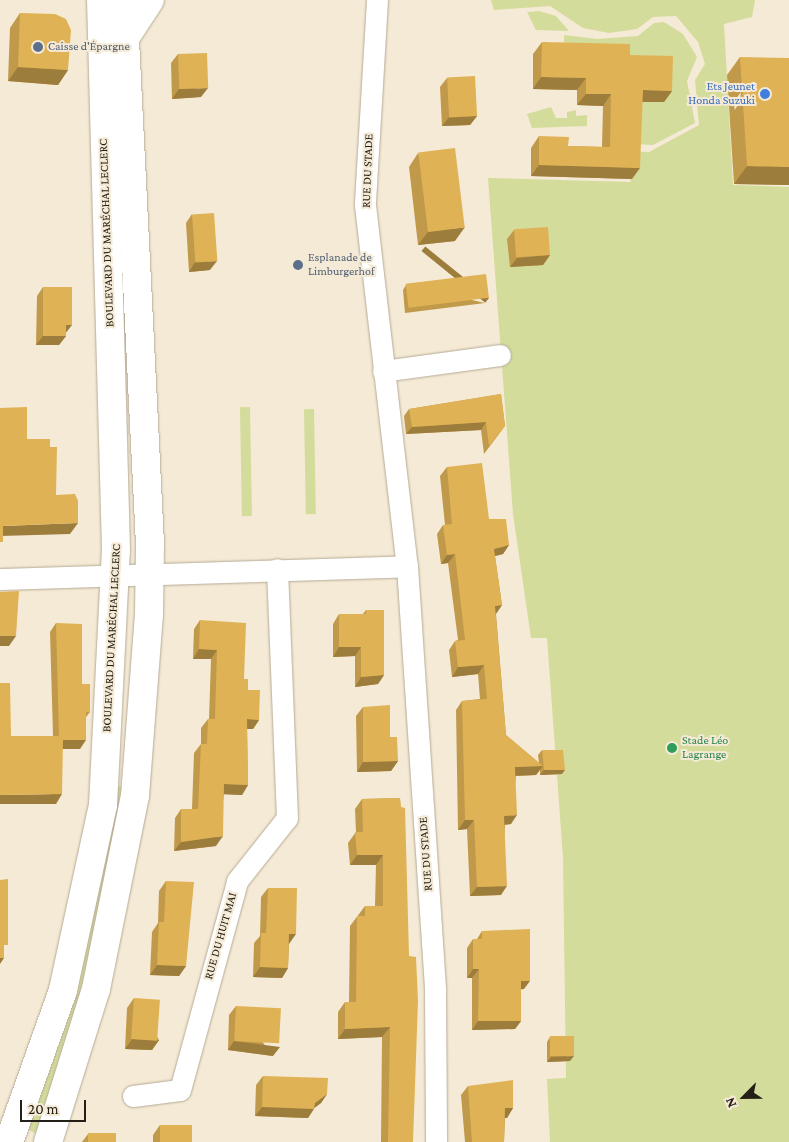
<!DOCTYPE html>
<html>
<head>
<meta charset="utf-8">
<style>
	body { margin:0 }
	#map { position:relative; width:789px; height:1142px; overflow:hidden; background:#f5ead5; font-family:"Crimson Pro",serif }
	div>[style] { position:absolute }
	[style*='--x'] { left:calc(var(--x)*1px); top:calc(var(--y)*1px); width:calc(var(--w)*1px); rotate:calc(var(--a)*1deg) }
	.green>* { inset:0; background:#d4dc9b; transform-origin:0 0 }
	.roads { filter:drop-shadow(0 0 1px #b5aa96) drop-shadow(0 0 1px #b5aa96) }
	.minor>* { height:21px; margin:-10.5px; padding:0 10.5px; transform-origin:10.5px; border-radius:10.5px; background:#fff }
	.major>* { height:28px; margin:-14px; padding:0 14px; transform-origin:14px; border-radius:14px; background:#fff }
	.wall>* { inset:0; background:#c1994a }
	.shaded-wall>* { inset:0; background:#9d7d3c; transform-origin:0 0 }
	.building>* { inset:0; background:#e0b256; transform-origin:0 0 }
	.dots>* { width:14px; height:14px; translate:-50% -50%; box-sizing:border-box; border:2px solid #f5ead5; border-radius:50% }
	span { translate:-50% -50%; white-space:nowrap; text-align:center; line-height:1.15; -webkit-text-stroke:4px #f5ead5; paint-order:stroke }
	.service-label { font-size:12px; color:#4e5e75 }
	.left { translate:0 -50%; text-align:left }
	.shop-label { font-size:12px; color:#366cbe }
	.right { translate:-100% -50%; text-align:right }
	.street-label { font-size:12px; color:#242018 }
	.leisure-label { font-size:12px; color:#27864d }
	.north { position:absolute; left:719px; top:1072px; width:50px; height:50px; -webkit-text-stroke:4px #f5ead5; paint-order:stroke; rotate:247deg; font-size:14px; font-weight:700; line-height:20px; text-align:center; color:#242018 }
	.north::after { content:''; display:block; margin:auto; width:18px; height:22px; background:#242018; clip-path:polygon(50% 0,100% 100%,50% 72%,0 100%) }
	.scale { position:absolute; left:20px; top:1100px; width:66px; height:22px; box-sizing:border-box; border:2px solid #242018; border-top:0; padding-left:6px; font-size:15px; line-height:18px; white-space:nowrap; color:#242018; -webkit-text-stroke:4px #f5ead5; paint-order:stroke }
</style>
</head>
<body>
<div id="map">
	<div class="green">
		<div style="clip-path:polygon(491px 0,755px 0,752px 17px,724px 24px,733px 185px,789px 187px,789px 1142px,550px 1142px,547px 1079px,566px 1078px,563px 858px,547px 638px,531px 638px,513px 514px,488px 178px,631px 182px,621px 151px,649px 152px,699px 125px,695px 80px,705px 64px,698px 42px,676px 16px,653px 17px,637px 29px,609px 33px,583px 28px,550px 6px,494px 10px)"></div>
		<div style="clip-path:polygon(539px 11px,556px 16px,569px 31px,536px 30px,527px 12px)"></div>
		<div style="clip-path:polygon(664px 22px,683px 34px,697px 57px,687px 81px,695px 123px,653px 145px,634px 144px,564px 55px,564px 35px,597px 39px,638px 36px,654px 23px)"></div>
		<div style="clip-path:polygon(551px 107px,556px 118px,567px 118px,567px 112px,576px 110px,576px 116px,587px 115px,587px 126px,532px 128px,527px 114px)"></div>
		<div style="left:250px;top:407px;width:109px;height:10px;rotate:89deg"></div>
		<div style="left:314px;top:409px;width:105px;height:10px;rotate:89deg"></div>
		<div style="clip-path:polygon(112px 784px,123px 787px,107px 875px,77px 1009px,37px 1134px,27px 1129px)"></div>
	</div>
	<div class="roads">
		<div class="minor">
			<div style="--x:377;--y:0;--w:205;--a:93.4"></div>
			<div style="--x:365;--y:205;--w:363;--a:83.4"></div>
			<div style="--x:407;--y:566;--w:426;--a:86.2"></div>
			<div style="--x:435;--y:991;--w:151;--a:89.6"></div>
			<div style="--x:383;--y:371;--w:118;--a:-7.8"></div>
			<div style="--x:0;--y:579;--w:407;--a:-1.8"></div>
			<div style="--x:133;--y:1096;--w:47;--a:-7.3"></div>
			<div style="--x:180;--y:1090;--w:217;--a:-74.7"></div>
			<div style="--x:237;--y:881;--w:80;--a:-51.6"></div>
			<div style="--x:287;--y:818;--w:249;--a:-92.3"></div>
		</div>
		<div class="major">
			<div style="--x:125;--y:38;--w:45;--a:-56.7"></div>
			<div style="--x:9;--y:1142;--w:161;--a:-70.4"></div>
			<div style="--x:63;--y:990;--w:189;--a:-77.8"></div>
			<div style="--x:103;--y:805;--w:255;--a:-87.1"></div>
			<div style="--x:116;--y:550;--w:550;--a:-91.56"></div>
			<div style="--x:48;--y:1142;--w:160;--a:-72.6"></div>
			<div style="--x:96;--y:989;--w:197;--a:-78.6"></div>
			<div style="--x:135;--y:796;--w:182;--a:-85.6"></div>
			<div style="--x:149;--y:615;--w:71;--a:-89.2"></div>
			<div style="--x:150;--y:544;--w:545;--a:-92.84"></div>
		</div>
	</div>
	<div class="wall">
		<div style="clip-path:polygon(20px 13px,68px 70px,58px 85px,8px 81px,10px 28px)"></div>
		<div style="clip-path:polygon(542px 42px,630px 55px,672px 91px,664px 102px,642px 102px,632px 179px,531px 176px,531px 148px,539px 136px,568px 146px,602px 147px,603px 106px,577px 105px,577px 90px,533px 89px,533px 54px)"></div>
		<div style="clip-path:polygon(178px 54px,201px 97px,172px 99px,171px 63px)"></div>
		<div style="clip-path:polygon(740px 57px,789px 185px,734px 184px,727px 75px)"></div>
		<div style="clip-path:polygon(447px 78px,477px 116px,470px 125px,442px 126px,440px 87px)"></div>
		<div style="clip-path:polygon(418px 153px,455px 241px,418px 245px,409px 167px)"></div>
		<div style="clip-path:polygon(192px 214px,210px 270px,189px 272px,186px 223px)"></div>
		<div style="clip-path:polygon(514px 230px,550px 255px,543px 265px,510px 267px,507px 239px)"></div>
		<div style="clip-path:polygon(406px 285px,485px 303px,405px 313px,403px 290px)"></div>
		<div style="clip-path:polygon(43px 287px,66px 333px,66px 336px,59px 345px,36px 345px,37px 296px)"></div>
		<div style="clip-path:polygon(501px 394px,505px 426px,484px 454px,481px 430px,406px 434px,404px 416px,409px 409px)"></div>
		<div style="clip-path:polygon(447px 467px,489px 519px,509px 545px,503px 554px,495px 556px,502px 605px,496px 614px,506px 735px,539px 763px,538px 755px,542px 750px,562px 774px,540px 775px,540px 770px,536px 775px,516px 776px,511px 824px,505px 825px,501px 895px,470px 896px,467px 829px,458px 830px,456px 710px,462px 701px,480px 699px,478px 674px,452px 677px,449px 650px,455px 641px,458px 640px,448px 563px,441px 564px,437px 534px,443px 525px,445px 525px,440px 476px)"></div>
		<div style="clip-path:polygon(366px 610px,384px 675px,378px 684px,355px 687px,355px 656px,333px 657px,333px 624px,339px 614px,363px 614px)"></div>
		<div style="clip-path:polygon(200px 620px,244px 679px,259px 720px,253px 729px,247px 729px,248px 785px,242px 795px,224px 794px,216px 846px,174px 851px,175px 818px,181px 809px,192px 809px,194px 753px,201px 744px,201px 728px,208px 719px,209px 719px,211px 659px,193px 659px,194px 629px)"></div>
		<div style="clip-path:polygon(56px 623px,82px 684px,90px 712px,86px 717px,80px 749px,62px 749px,56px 804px,11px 736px,53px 736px,50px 632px)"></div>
		<div style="clip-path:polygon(363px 707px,390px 737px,398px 761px,391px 771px,357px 772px,356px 716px)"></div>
		<div style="clip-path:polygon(400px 798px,413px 1142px,381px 1142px,382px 1037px,338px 1039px,338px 1012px,345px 1002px,349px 1002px,350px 926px,365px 906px,375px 906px,376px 865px,350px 865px,348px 843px,356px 832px,355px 809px,362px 799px)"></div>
		<div style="clip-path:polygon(166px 881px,186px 966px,179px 976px,150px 975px,152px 932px,158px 923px,159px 891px)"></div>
		<div style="clip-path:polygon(268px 888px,289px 944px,288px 968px,282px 978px,253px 977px,254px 943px,260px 936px,261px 897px)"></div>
		<div style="clip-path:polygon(482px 931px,524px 989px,521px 989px,521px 1021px,515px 1029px,472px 1030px,472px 978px,467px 978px,467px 948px,473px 939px,477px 939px)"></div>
		<div style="clip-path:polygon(134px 998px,159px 1040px,152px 1050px,125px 1049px,127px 1008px)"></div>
		<div style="clip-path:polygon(236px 1006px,273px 1056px,228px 1050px,229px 1015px)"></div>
		<div style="clip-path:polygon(550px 1037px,570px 1061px,547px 1062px,547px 1042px)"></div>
		<div style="clip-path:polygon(263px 1076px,327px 1094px,321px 1103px,314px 1108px,308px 1118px,255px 1116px,256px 1085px)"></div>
		<div style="clip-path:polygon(468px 1086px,513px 1108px,507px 1118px,505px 1118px,504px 1142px,465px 1142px,461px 1095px)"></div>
		<div style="clip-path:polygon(160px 1125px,192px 1142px,153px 1142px,153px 1135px)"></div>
		<div style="clip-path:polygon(88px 1134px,116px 1142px,82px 1142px)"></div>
	</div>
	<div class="shaded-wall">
		<div style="clip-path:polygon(18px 67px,68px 70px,58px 85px,8px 81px)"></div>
		<div style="clip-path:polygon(541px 77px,586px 78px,577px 90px,533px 89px)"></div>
		<div style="clip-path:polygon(208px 88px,201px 97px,172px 99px,179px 89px)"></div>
		<div style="clip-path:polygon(643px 90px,672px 91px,664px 102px,634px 102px)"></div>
		<div style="clip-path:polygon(586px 94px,611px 94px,603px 106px,577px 105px)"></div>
		<div style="clip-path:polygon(477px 116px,470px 125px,442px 126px,449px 117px)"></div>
		<div style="clip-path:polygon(539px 165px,640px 168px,632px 179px,531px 176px)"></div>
		<div style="clip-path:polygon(747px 166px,789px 167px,789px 185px,734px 184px)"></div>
		<div style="clip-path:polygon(465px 227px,455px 241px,418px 245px,428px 232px)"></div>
		<div style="clip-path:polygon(550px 255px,543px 265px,510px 267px,517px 258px)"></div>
		<div style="clip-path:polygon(217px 261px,210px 270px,189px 272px,195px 262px)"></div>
		<div style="left:489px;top:298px;width:6px;height:82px;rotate:129deg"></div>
		<div style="clip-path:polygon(66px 325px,72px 325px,65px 334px)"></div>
		<div style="clip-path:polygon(43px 336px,66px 336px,59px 345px,36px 345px)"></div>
		<div style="clip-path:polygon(486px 422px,481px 430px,406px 434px,412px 427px)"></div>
		<div style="clip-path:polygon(78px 523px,70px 534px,0 536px,3px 526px)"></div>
		<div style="clip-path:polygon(509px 545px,503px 554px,487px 558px,494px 549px)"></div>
		<div style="clip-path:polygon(455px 554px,448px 563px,441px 564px,447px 555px)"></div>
		<div style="clip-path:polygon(502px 605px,495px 615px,495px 606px)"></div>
		<div style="clip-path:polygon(0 636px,16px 636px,9px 646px,0 646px)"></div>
		<div style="clip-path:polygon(339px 647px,361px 647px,355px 656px,333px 657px)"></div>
		<div style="clip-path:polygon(199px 649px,217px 650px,211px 659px,193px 659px)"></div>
		<div style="clip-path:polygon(484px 665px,478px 674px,452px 677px,458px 667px)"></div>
		<div style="clip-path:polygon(384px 675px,378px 684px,355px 687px,361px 677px)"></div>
		<div style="clip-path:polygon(247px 719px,259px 720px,253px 729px,240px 729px)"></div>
		<div style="clip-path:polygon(63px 740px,86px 740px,80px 749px,56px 749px)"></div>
		<div style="clip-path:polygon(398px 761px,391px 771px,357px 772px,363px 762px)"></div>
		<div style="clip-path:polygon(543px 766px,536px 775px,509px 776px,515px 767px)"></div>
		<div style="clip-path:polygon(544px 770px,565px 770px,562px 774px,540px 775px)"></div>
		<div style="clip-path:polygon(224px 784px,248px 785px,242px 795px,218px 794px)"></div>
		<div style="clip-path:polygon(62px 794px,56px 804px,0 804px,0 795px)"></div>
		<div style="clip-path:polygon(517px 815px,511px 824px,498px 825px,504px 816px)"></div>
		<div style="clip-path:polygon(465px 820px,474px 820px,467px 829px,458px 830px)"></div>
		<div style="clip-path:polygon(223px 836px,216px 846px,174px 851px,181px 842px)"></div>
		<div style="clip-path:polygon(357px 855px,383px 855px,376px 865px,350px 865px)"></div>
		<div style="clip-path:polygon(507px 886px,501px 895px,470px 896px,477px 887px)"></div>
		<div style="clip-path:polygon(289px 934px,296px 934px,289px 944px,282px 944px)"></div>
		<div style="clip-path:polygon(0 958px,4px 958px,0 964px)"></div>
		<div style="clip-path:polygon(157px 965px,186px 966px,179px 976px,150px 975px)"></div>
		<div style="clip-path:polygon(260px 967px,288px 968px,282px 978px,253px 977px)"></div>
		<div style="clip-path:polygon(473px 969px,479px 969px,472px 978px,467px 978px)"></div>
		<div style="clip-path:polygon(521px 981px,530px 981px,524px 989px,515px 990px)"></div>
		<div style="clip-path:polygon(478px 1021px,521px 1021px,515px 1029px,472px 1030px)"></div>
		<div style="clip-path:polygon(390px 1027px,382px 1037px,338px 1039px,345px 1029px)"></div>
		<div style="clip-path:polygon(132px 1039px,159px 1040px,152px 1050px,125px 1049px)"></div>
		<div style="clip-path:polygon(234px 1041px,280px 1047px,273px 1056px,228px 1050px)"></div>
		<div style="clip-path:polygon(574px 1056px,570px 1061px,547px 1062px,551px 1057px)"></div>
		<div style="clip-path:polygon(327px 1094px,321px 1103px,313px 1109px,314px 1109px,308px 1118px,255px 1116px,262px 1107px,315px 1103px)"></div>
		<div style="clip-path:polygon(505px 1108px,513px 1108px,507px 1118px,498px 1118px)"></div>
	</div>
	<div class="building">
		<div style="clip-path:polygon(20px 13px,55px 14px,66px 19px,71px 30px,68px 70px,18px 67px)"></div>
		<div style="clip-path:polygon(542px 42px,630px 44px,630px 55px,673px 56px,672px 91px,643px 90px,640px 168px,539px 165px,539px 136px,569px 137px,568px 146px,610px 147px,611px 94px,586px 94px,586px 78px,541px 77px)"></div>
		<div style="left:207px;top:53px;width:35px;height:29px;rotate:88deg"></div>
		<div style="clip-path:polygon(740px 57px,789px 58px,789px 167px,747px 166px)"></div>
		<div style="left:475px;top:76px;width:40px;height:28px;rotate:87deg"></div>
		<div style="left:455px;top:148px;width:80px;height:37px;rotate:83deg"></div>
		<div style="left:214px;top:213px;width:48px;height:22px;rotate:86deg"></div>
		<div style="left:548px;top:227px;width:28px;height:34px;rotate:86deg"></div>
		<div style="left:486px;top:274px;width:24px;height:81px;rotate:83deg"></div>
		<div style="clip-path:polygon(43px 287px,72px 287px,72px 325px,66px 325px,66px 336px,43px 336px)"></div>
		<div style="clip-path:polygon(501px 394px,505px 426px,489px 446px,486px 422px,412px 427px,409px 409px)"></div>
		<div style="clip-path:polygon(27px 407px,27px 439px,50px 439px,50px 447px,57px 447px,56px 495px,75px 494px,78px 501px,78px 523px,3px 526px,3px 542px,0 542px,0 408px)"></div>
		<div style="clip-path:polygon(482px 463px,489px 519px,506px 519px,509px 545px,494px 549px,502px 605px,495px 606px,506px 735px,543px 766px,515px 767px,517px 815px,504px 816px,507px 886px,477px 887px,474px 820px,465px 820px,462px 701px,487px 699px,484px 665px,458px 667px,455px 641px,465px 640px,455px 554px,447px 555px,443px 525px,452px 524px,447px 467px)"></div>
		<div style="clip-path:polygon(19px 591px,16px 636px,0 636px,0 592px)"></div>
		<div style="clip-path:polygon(366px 610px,384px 610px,384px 675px,361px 677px,361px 647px,339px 647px,339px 614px,366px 614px)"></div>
		<div style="clip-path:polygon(200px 620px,246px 623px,244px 679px,248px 679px,248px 690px,260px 690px,259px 720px,247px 719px,248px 785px,224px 784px,223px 836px,181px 842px,181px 809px,198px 809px,201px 744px,207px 744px,208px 719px,215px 719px,217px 650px,199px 649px)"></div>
		<div style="clip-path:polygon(56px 623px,82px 624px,82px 684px,90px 684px,90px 712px,86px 712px,86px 740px,63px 740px,62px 794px,0 795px,0 683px,10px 683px,11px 736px,59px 736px)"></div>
		<div style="clip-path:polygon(390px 705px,390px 737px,397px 737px,398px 761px,363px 762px,363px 707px)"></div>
		<div style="clip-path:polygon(542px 750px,563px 750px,565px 770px,544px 770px)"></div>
		<div style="clip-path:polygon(400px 798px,401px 807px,405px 808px,409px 956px,416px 957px,418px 1001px,413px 1142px,388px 1142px,390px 1027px,345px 1029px,345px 1002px,356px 1002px,357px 916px,365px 916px,365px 906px,383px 906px,383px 855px,357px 855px,355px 832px,363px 832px,362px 799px)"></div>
		<div style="clip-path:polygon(8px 879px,8px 945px,4px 945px,4px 958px,0 958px,0 880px)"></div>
		<div style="clip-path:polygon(166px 881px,194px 882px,186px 966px,157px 965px,159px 922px,164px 922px)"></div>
		<div style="clip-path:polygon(268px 888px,297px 888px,296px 934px,289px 934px,288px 968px,260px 967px,261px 933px,266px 933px)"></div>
		<div style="clip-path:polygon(530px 929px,530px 981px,521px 981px,521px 1021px,478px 1021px,479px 969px,473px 969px,473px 939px,482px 939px,482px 931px)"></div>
		<div style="left:134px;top:998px;width:26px;height:41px;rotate:4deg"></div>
		<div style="left:236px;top:1006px;width:45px;height:35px;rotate:3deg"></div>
		<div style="left:574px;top:1036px;width:20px;height:24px;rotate:90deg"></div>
		<div style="clip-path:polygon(263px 1076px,328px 1078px,327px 1094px,315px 1103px,314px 1109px,262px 1107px)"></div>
		<div style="clip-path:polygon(513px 1080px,513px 1108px,505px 1108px,504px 1142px,472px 1142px,468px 1086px)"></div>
		<div style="left:160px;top:1125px;width:32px;height:17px"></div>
		<div style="left:116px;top:1133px;width:9px;height:28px;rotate:90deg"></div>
	</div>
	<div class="dots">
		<div style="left:38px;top:47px;background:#5c6f8a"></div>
		<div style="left:765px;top:94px;background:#3f7fe0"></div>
		<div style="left:298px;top:265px;background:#5c6f8a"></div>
		<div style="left:672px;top:748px;background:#2e9e5b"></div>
	</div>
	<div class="service-label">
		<span class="left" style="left:48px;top:47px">Caisse d'Épargne</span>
		<span class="left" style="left:308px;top:265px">Esplanade de<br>Limburgerhof</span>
	</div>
	<div class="shop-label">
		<span class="right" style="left:755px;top:94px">Ets Jeunet<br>Honda Suzuki</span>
	</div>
	<div class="street-label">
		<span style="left:368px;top:171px;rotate:-88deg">RUE DU STADE</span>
		<span style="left:107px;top:233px;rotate:-92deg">BOULEVARD DU MARÉCHAL LECLERC</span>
		<span style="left:112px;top:638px;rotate:-87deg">BOULEVARD DU MARÉCHAL LECLERC</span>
		<span style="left:426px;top:854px;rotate:-94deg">RUE DU STADE</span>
		<span style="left:221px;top:936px;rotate:-74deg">RUE DU HUIT MAI</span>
	</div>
	<div class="leisure-label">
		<span class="left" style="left:682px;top:748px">Stade Léo<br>Lagrange</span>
	</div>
	<div class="north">N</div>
	<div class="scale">20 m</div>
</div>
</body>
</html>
